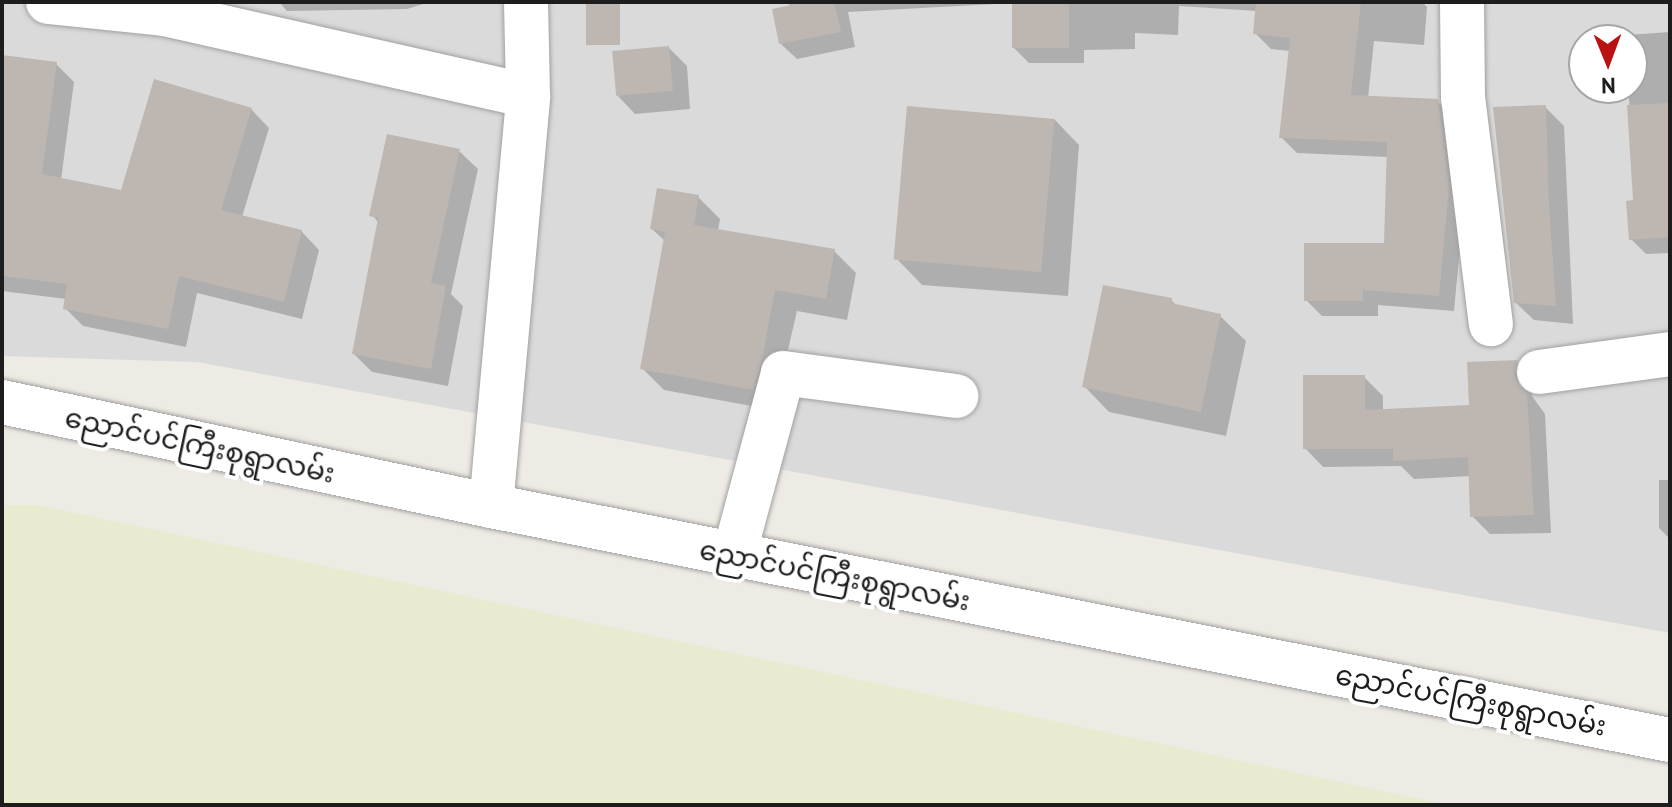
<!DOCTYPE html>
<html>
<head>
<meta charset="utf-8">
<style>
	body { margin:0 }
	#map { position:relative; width:1672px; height:807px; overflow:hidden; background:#eeeae4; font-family:"PT Sans","Noto Sans Myanmar",sans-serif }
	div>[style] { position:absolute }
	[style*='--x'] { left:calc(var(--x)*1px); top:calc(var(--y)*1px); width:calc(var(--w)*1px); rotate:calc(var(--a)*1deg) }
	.residential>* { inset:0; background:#dbdada }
	.farmland>* { inset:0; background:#e9ebd1 }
	.shadow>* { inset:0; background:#0003 }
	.building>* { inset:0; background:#beb6b1; transform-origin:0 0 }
	.roads { filter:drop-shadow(0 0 2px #a1a1a1) drop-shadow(0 0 2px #a1a1a1) }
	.minor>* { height:44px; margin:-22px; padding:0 22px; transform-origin:22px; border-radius:22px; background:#fff }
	span { translate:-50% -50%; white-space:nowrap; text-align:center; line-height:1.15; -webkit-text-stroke:8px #fff; paint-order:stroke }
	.street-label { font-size:28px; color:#1d1d1d }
	.frame { position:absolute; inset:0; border:4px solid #1d1d1d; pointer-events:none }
	.north { position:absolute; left:1568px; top:24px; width:80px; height:80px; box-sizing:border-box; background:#fff; border:2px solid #a5a5a5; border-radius:50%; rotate:179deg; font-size:22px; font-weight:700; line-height:32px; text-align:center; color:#1d1d1d }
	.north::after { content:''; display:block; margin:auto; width:28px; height:36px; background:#ba1112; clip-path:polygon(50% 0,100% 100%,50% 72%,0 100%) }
</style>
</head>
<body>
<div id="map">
	<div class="residential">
		<div style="clip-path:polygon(evenodd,2px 2px,1670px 2px,1670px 633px,197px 362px,2px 356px,2px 2px,1584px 40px,1632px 40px,1632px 88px,1584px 88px,1584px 40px)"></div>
	</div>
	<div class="farmland">
		<div style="clip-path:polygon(2px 505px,38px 505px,1449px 805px,2px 805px)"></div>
	</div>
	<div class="shadow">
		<div style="clip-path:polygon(279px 2px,430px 2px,407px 9px,287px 11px)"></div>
		<div style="clip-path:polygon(790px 2px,1422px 2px,1427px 7px,1424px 45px,1374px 41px,1368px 98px,1437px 101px,1453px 117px,1464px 205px,1454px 311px,1378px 305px,1378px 316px,1322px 316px,1306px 300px,1386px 245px,1388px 157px,1297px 153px,1281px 137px,1290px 51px,1271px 49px,1255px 33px,1257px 11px,1179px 6px,1178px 35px,1135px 33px,1135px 49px,1084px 50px,1084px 63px,1029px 63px,1013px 47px,1014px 3px,848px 12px,855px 47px,797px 59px,781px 44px)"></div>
		<div style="clip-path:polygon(1670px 32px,1670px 253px,1646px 254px,1631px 239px,1635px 202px,1629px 98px,1619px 88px,1632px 88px,1632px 40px,1613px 40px,1613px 36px)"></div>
		<div style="clip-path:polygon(669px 48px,687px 66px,690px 109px,635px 114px,617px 95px)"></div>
		<div style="clip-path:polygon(2px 57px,56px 64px,74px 82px,61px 180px,123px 192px,251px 109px,269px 128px,242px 217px,301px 231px,319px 250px,302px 319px,197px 293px,186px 347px,83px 326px,65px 308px,66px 299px,2px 291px)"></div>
		<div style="clip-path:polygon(1545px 107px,1564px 126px,1573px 324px,1534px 320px,1515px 302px)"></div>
		<div style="clip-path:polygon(1054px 119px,1079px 145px,1068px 296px,922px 285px,897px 259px)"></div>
		<div style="clip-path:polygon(459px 151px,478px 169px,451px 294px,463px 306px,448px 386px,372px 372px,354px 354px,379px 223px,372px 215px)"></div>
		<div style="clip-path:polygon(698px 197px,720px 219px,718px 231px,834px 251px,856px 273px,847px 320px,797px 311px,774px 410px,664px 390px,642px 368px,666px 242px,652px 229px)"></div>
		<div style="clip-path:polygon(1171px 300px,1177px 306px,1220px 316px,1246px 341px,1226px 436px,1109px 412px,1084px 386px)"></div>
		<div style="clip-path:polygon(1517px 362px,1535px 380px,1532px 396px,1545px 414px,1551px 533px,1490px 534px,1472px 516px,1471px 476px,1414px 479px,1401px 466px,1323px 467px,1305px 448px,1364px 377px,1383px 396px,1383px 411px,1471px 407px)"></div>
		<div style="clip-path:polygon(1659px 480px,1670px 480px,1670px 539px,1659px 528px)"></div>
	</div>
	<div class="building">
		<div style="left:586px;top:2px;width:34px;height:43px"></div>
		<div style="clip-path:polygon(806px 2px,834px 2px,841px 32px,779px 44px,772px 9px)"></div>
		<div style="left:1012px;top:2px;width:57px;height:46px"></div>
		<div style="clip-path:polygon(1256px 2px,1361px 2px,1351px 95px,1438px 99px,1449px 188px,1439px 296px,1363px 290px,1363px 301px,1304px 301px,1304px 243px,1384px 243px,1387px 142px,1279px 138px,1290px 38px,1253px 34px)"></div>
		<div style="left:669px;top:46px;width:45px;height:57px;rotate:85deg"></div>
		<div style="clip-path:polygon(2px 55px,57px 62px,42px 174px,121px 190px,154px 79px,252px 108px,221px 210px,302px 230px,284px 302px,179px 276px,168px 329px,63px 309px,67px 284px,2px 276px)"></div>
		<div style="clip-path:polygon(1670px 103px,1670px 237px,1629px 240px,1626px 201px,1633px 200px,1627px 105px)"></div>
		<div style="clip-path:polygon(1546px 105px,1549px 205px,1556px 306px,1514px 303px,1493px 107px)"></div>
		<div style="left:907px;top:106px;width:148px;height:154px;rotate:5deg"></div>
		<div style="clip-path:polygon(387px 134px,460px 149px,431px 283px,446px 286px,431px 369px,352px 354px,378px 218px,369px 216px)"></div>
		<div style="clip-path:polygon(657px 188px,699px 195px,694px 225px,835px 249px,826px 299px,775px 290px,762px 360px,753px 390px,640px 369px,665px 232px,650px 229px)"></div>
		<div style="clip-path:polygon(1103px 285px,1172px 298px,1171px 303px,1221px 314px,1201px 412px,1082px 387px)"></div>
		<div style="clip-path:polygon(1518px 360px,1514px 376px,1527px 393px,1534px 515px,1470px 517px,1468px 457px,1393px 461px,1393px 449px,1303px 449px,1303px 375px,1365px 375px,1365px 410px,1469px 405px,1467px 362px)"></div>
	</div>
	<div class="roads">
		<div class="minor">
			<div style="--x:48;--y:2;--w:118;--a:5.9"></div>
			<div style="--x:165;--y:14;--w:372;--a:12.7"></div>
			<div style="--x:1462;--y:2;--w:95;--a:89.4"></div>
			<div style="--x:1463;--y:97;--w:229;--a:83"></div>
			<div style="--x:1539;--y:372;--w:132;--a:-7.8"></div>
			<div style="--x:2;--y:402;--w:500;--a:12"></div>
			<div style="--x:491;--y:506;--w:1202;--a:11.23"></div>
			<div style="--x:491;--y:506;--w:412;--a:-84.8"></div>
			<div style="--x:528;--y:96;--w:94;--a:-91.2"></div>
			<div style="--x:734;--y:555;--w:188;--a:-74.9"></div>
			<div style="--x:783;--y:373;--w:175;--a:7.6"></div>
		</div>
	</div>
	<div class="street-label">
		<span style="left:200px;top:445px;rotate:12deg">ညောင်ပင်ကြီးစုရွာလမ်း</span>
		<span style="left:835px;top:575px;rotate:11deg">ညောင်ပင်ကြီးစုရွာလမ်း</span>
		<span style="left:1471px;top:700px;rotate:11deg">ညောင်ပင်ကြီးစုရွာလမ်း</span>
	</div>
	<div class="frame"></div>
	<div class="north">N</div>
</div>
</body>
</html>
